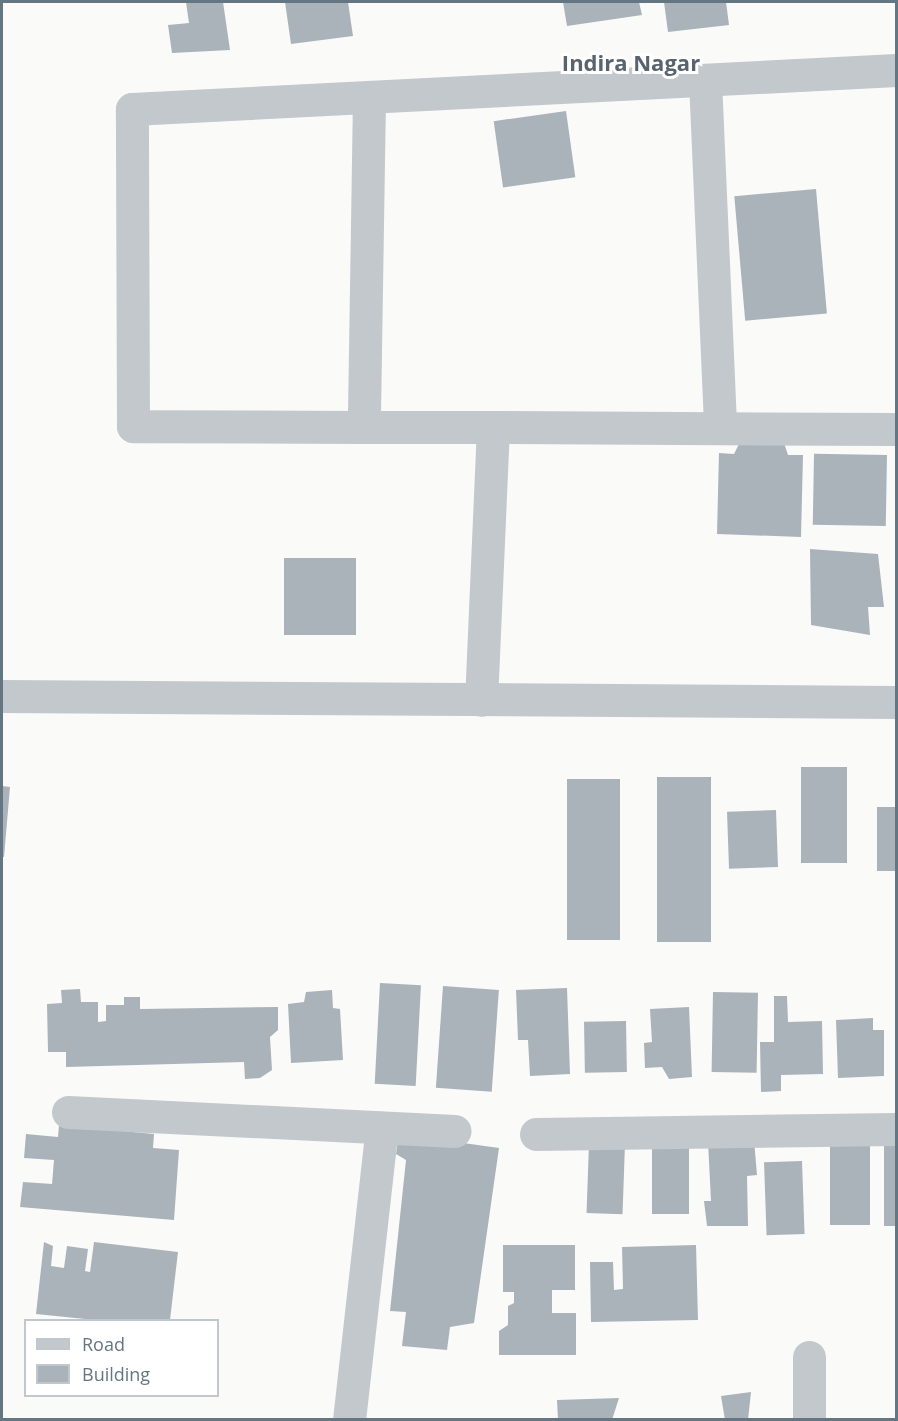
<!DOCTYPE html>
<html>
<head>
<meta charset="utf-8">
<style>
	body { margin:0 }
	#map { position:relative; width:898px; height:1421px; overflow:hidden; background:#fafaf8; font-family:"Open Sans",sans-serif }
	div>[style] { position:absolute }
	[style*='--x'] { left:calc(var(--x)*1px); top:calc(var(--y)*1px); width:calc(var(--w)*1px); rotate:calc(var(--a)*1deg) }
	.building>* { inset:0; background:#aab3b9; transform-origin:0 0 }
	.minor>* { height:33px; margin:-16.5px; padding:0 16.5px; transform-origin:16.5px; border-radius:16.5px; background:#c3c8cc }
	span { translate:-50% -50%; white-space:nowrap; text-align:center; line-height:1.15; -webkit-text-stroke:6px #fff; paint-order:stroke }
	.district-label { font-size:22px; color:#57646e; font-weight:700 }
	.frame { position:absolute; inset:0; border:3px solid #657683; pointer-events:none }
	.legend { position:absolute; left:24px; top:1319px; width:195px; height:78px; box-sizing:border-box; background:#fff; border:2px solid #c1c8cd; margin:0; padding:8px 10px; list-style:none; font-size:18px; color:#657683 }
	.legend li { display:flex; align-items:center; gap:12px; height:30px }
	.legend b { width:30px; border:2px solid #c1c8cd }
</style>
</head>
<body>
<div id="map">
	<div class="building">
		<div style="clip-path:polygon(186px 2px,223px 2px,230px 50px,172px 53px,168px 25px,189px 23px)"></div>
		<div style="clip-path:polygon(285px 2px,348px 2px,353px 36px,291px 44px)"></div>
		<div style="clip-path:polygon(563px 2px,639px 2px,642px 15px,567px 26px)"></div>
		<div style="clip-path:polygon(664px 2px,726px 2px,729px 25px,668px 32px)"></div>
		<div style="left:566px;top:111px;width:67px;height:73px;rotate:82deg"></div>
		<div style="left:816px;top:189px;width:125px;height:82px;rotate:85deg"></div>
		<div style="clip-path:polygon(740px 442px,784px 443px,788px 455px,803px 455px,801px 537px,717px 534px,719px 453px,734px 454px)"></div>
		<div style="left:887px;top:455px;width:71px;height:73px;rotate:91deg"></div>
		<div style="clip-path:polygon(810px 549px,878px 554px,884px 607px,868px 607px,870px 635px,811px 625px)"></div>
		<div style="left:284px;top:558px;width:72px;height:77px"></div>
		<div style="left:801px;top:767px;width:46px;height:96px"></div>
		<div style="left:657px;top:777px;width:54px;height:165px"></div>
		<div style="left:567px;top:779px;width:53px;height:161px"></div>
		<div style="clip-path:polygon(2px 786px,10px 787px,4px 857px,2px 857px)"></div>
		<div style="left:877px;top:807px;width:19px;height:64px"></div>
		<div style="left:776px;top:810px;width:57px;height:49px;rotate:88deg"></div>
		<div style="left:380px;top:983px;width:41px;height:101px;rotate:3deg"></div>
		<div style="left:443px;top:986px;width:56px;height:102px;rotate:4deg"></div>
		<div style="clip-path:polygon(567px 988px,570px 1074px,530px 1076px,528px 1040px,518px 1040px,516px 990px)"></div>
		<div style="clip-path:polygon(80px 989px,81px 1002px,98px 1002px,98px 1022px,106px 1021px,106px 1005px,124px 1005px,124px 997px,140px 997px,140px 1009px,278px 1007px,278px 1030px,270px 1037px,272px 1070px,260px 1078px,245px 1079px,244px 1062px,66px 1067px,66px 1052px,48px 1052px,47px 1004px,62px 1003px,61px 990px)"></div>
		<div style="clip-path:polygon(332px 990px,333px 1008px,340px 1009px,343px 1060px,291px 1063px,288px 1004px,304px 1002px,306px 992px)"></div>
		<div style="left:713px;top:992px;width:45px;height:80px;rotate:1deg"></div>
		<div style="clip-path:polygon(774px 996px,787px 996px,788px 1022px,822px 1021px,823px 1074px,781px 1075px,781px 1091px,761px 1092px,760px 1042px,774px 1042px)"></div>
		<div style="clip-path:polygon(689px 1007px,692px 1077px,669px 1079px,662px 1067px,645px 1068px,644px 1043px,652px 1042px,650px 1009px)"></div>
		<div style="clip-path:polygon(873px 1018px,873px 1030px,884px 1030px,884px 1076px,838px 1078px,836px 1020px)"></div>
		<div style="left:626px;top:1021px;width:51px;height:42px;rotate:89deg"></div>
		<div style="clip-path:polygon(59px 1125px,154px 1134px,153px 1148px,179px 1150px,174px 1220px,20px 1207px,23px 1182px,52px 1184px,54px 1160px,24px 1158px,26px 1134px,58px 1137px)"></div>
		<div style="clip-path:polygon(399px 1134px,499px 1148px,474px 1323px,450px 1327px,447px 1350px,402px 1346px,406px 1312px,390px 1311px,406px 1160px,396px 1154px)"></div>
		<div style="clip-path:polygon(754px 1140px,757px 1175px,747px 1176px,748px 1226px,707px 1226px,704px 1201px,711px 1201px,708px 1142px)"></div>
		<div style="left:652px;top:1142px;width:37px;height:72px"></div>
		<div style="left:589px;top:1143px;width:36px;height:70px;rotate:2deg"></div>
		<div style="left:830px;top:1146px;width:40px;height:79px"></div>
		<div style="left:884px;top:1146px;width:12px;height:80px"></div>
		<div style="left:802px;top:1161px;width:73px;height:38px;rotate:88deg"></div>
		<div style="clip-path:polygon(44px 1242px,53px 1246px,51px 1266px,64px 1268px,67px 1246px,88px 1249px,85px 1271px,90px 1272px,94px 1242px,178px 1252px,170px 1320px,95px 1320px,36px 1314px)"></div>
		<div style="clip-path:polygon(503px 1245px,575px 1245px,575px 1290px,552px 1290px,552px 1313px,576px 1313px,576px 1355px,499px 1355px,499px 1331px,508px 1325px,508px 1306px,514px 1303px,514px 1292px,503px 1292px)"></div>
		<div style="clip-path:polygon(696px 1245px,698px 1320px,591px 1322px,590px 1262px,613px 1262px,614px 1290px,623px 1289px,622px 1247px)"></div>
		<div style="clip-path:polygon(751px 1392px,748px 1420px,725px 1420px,721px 1396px)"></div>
		<div style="clip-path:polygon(619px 1398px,612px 1420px,558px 1420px,557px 1400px)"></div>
	</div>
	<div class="minor">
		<div style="--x:705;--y:80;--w:348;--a:87.5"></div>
		<div style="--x:369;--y:97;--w:330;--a:90.9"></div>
		<div style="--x:364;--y:427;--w:129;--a:0"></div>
		<div style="--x:493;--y:427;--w:273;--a:92.5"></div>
		<div style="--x:364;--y:427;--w:231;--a:-179.8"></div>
		<div style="--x:133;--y:426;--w:317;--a:-90.2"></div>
		<div style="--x:132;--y:109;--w:765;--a:-2.92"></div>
		<div style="--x:493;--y:427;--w:403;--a:0.3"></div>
		<div style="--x:2;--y:696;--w:894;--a:0.38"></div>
		<div style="--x:68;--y:1112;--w:387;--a:2.8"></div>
		<div style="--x:536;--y:1134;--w:360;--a:-0.8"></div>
		<div style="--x:349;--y:1420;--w:294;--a:-83.6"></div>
		<div style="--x:809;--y:1420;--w:63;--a:-90"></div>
	</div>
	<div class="district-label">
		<span style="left:631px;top:63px">Indira Nagar</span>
	</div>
	<div class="frame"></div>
	<ul class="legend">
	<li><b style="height:8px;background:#c3c8cc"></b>Road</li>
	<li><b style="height:16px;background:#aab3b9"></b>Building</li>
	</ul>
</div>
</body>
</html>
